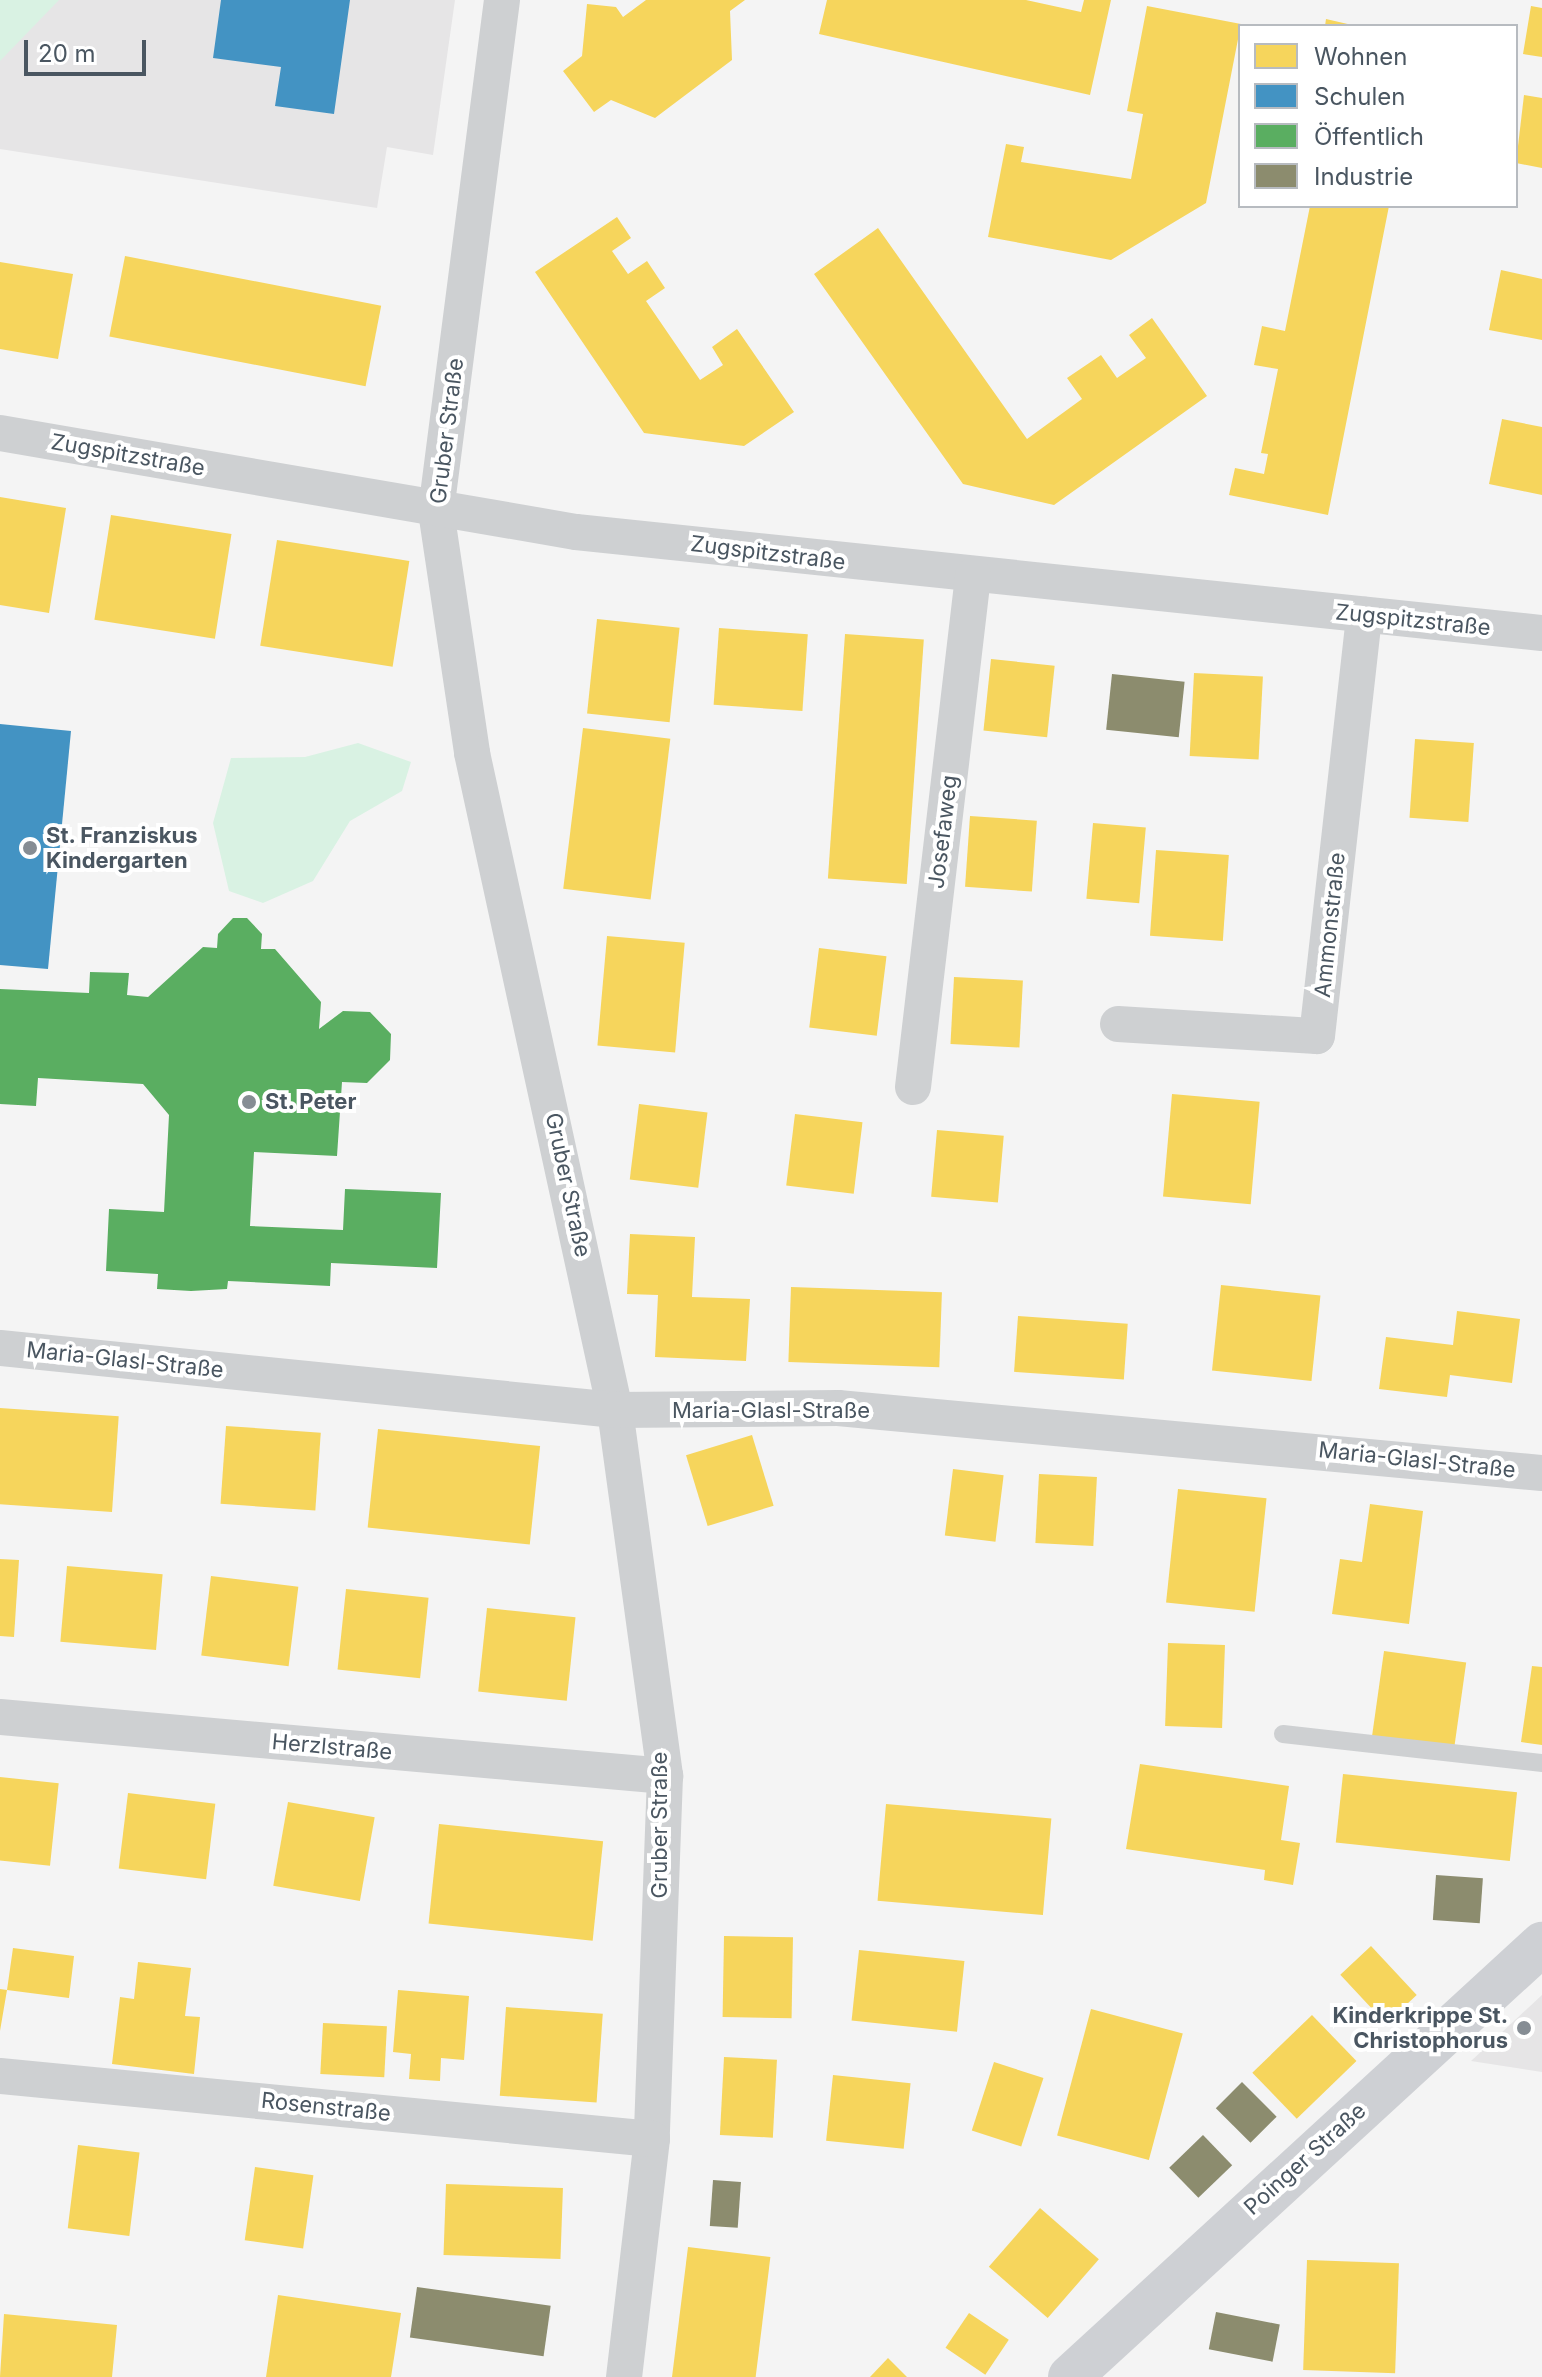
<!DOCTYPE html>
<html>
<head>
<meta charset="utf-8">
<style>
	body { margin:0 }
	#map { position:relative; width:1542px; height:2377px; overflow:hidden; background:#f4f4f4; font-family:Inter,sans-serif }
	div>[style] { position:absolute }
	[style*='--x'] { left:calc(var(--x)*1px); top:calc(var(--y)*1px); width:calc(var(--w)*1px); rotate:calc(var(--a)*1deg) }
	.education>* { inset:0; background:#e6e5e6 }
	.green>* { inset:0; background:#d9f2e3 }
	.homes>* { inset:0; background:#f6d55c; transform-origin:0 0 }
	.schools>* { inset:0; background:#4393c3 }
	.public>* { inset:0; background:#5aae61 }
	.industry>* { inset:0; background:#8c8c6e; transform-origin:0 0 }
	.lane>* { height:18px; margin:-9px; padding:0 9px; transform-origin:9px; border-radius:9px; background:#ced0d2 }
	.street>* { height:36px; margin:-18px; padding:0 18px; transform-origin:18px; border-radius:18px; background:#ced0d2 }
	.secondary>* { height:44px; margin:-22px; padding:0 22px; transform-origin:22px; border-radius:22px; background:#ced0d4 }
	.dots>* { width:22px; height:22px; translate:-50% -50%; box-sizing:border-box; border:4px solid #fff; border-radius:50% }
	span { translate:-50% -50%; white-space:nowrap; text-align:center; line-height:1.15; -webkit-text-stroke:8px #fff; paint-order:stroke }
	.street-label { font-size:22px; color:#4a5661 }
	.poi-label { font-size:22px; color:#4a5661; font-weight:700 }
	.left { translate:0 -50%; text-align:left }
	.right { translate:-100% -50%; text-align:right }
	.legend { position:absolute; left:1238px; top:24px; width:280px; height:184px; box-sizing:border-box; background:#fff; border:2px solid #b7bbc0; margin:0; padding:10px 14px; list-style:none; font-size:24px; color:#4a5661 }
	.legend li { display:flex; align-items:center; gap:16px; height:40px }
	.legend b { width:40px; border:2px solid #b7bbc0 }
	.scale { position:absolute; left:24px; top:40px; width:122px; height:36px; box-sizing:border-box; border:4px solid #4a5661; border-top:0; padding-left:10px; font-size:24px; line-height:28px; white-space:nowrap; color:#4a5661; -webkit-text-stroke:6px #fff; paint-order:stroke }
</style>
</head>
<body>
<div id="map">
	<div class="education">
		<div style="clip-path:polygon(0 0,455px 0,433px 155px,387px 147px,377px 208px,0 149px)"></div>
		<div style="clip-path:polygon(1542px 1995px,1542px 2072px,1471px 2061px)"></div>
	</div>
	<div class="green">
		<div style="clip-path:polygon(0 0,59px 0,0 61px)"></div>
		<div style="clip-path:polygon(358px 743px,411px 762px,402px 791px,350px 821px,313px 881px,263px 903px,229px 891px,213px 823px,231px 758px,305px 757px)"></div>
	</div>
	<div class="homes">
		<div style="clip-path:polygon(646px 0,745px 0,730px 11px,732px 60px,655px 118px,611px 100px,594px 112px,563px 71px,582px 56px,587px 4px,616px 7px,623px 17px)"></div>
		<div style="clip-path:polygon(827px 0,1026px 0,1081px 12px,1084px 0,1111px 0,1090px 95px,819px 34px)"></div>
		<div style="clip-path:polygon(1147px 6px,1241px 24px,1206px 203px,1111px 260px,988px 237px,1006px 144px,1024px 147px,1021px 162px,1131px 179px,1143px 114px,1127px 111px)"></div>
		<div style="clip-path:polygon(1531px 6px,1542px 8px,1542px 57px,1523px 54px)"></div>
		<div style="clip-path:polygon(1326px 19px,1352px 25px,1352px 26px,1325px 26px)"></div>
		<div style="clip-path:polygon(1524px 95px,1542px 98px,1542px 168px,1516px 163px)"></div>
		<div style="clip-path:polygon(1310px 206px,1389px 206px,1328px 515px,1229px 495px,1235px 468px,1264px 474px,1268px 454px,1261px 453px,1278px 369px,1254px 365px,1262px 326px,1285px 331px)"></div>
		<div style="clip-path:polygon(617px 217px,631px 238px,612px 251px,628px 274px,647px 261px,665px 288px,646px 301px,700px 380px,723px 365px,712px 347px,737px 329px,794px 412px,744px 446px,644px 433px,535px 272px)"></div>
		<div style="clip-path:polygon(878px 228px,1027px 439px,1082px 399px,1067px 378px,1101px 355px,1117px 378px,1146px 358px,1129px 335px,1152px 318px,1207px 396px,1054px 505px,963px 484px,814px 274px)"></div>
		<div style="left:125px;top:256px;width:261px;height:82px;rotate:11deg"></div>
		<div style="clip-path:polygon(0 262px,73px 274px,58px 359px,0 349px)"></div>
		<div style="clip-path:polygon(1501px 270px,1542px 279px,1542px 340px,1489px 330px)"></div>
		<div style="clip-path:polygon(1502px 419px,1542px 427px,1542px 495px,1489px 484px)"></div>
		<div style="clip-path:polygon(0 497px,66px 508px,49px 613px,0 605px)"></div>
		<div style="left:111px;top:515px;width:122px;height:106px;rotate:9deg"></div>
		<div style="left:277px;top:540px;width:134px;height:107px;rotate:9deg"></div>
		<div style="left:597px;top:619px;width:83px;height:95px;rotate:6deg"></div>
		<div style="left:719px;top:628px;width:89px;height:77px;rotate:4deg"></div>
		<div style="left:845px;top:634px;width:79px;height:245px;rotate:4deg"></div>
		<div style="left:991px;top:659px;width:64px;height:72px;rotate:6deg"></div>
		<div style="left:1194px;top:673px;width:69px;height:83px;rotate:3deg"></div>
		<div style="left:583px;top:728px;width:88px;height:162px;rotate:7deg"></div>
		<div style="left:1415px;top:739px;width:59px;height:79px;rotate:4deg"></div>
		<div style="left:970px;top:816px;width:67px;height:71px;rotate:4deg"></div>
		<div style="left:1093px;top:823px;width:53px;height:76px;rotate:5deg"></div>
		<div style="left:1156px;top:850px;width:73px;height:86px;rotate:4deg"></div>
		<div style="left:607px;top:936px;width:78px;height:110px;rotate:5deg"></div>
		<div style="left:819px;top:948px;width:68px;height:80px;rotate:7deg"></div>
		<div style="left:954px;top:977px;width:69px;height:67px;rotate:3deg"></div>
		<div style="left:1172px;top:1094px;width:88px;height:103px;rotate:5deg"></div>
		<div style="left:639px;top:1104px;width:69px;height:76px;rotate:7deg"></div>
		<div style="left:795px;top:1114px;width:68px;height:72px;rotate:7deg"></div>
		<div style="left:937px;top:1130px;width:67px;height:67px;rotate:5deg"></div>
		<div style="clip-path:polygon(630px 1234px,695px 1237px,692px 1297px,750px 1299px,746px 1361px,655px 1357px,658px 1295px,627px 1294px)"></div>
		<div style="left:1221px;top:1285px;width:100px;height:86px;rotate:6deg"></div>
		<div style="left:791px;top:1287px;width:151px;height:75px;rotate:2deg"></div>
		<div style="clip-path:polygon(1457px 1311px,1520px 1319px,1512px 1383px,1450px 1375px,1447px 1397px,1379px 1389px,1386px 1337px,1453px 1345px)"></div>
		<div style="left:1018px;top:1316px;width:110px;height:56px;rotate:4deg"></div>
		<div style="left:0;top:1408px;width:119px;height:96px;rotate:4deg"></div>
		<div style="left:226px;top:1426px;width:95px;height:78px;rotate:4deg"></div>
		<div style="left:378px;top:1429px;width:163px;height:99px;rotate:6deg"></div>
		<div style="left:752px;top:1435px;width:74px;height:69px;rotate:73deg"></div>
		<div style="left:953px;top:1469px;width:51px;height:67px;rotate:7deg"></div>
		<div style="left:1039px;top:1474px;width:58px;height:69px;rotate:3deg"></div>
		<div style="left:1178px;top:1489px;width:89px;height:114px;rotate:6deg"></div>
		<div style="clip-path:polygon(1370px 1504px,1423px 1511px,1409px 1624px,1332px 1614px,1340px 1559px,1362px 1562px)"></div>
		<div style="clip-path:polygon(0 1559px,19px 1560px,14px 1637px,0 1636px)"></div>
		<div style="left:67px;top:1566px;width:96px;height:76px;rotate:5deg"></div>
		<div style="left:211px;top:1576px;width:88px;height:80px;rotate:7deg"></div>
		<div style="left:346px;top:1589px;width:83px;height:81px;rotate:6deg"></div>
		<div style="left:487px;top:1608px;width:89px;height:84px;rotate:6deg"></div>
		<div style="left:1168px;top:1643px;width:57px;height:83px;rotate:2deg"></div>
		<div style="left:1384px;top:1651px;width:83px;height:86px;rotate:8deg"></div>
		<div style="clip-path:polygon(1532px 1666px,1542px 1667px,1542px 1745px,1521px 1742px)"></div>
		<div style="clip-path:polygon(1140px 1764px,1289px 1786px,1281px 1840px,1300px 1843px,1293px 1885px,1264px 1880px,1265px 1870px,1126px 1849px)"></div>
		<div style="left:1343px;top:1774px;width:175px;height:69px;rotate:6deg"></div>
		<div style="left:0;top:1777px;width:59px;height:83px;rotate:6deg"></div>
		<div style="left:128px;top:1793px;width:88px;height:76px;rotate:7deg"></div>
		<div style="left:288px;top:1802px;width:88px;height:85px;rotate:10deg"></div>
		<div style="left:886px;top:1804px;width:166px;height:97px;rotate:5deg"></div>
		<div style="left:439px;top:1824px;width:165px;height:100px;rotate:6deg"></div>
		<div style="left:724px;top:1936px;width:69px;height:81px;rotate:1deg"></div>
		<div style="left:1371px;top:1946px;width:67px;height:42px;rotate:47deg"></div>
		<div style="clip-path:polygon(13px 1948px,74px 1956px,69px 1998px,7px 1990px,0 2031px,0 1989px,7px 1990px)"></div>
		<div style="left:859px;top:1950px;width:106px;height:71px;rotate:6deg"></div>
		<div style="clip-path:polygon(138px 1962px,191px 1968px,185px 2016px,200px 2017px,194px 2074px,112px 2064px,120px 1997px,134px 1999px)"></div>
		<div style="clip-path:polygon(398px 1990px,469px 1996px,464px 2060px,441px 2058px,440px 2081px,409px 2079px,411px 2054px,393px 2052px)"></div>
		<div style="left:506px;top:2007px;width:97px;height:89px;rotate:4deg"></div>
		<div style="left:1091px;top:2009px;width:95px;height:131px;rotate:15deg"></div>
		<div style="left:1312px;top:2015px;width:64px;height:83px;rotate:46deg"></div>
		<div style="left:323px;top:2023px;width:64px;height:51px;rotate:3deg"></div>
		<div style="left:724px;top:2057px;width:53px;height:78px;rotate:3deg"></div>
		<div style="left:994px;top:2062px;width:52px;height:72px;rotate:18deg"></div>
		<div style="left:833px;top:2075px;width:78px;height:66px;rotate:6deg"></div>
		<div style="left:78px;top:2145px;width:62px;height:84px;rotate:7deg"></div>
		<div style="left:255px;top:2167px;width:59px;height:74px;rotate:8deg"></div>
		<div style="left:446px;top:2184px;width:117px;height:71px;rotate:2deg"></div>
		<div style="left:1040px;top:2208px;width:78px;height:78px;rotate:41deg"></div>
		<div style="left:688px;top:2247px;width:83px;height:131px;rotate:7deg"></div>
		<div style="left:1307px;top:2260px;width:92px;height:110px;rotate:2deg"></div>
		<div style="clip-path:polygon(278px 2295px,401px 2313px,391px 2377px,266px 2377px)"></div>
		<div style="left:969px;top:2313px;width:48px;height:42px;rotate:34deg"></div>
		<div style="clip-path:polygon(4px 2314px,117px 2325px,112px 2377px,0 2377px)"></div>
		<div style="clip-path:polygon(888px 2358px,907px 2377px,870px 2377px)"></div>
	</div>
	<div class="schools">
		<div style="clip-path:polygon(221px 0,350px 0,334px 114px,275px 106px,281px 67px,213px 58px)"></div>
		<div style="clip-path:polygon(0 724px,71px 731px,48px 969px,0 965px)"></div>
	</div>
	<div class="public">
		<div style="clip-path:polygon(233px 918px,247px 918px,262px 934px,261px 949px,275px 949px,321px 1002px,319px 1029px,343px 1011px,370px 1012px,391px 1034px,390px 1060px,367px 1083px,342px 1082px,337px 1156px,254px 1152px,250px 1226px,343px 1230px,345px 1189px,441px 1193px,437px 1268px,331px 1263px,330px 1286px,228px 1281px,227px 1289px,191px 1291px,157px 1289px,158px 1274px,106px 1271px,109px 1209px,164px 1212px,169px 1115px,143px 1084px,38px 1078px,36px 1106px,0 1104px,0 989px,89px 993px,90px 972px,129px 973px,127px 995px,148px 997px,203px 947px,217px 948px,218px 934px)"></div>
	</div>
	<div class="industry">
		<div style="left:1112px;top:674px;width:73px;height:56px;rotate:6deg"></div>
		<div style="left:1436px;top:1875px;width:47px;height:45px;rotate:4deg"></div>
		<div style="left:1242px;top:2082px;width:49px;height:37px;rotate:45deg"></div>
		<div style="left:1203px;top:2135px;width:42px;height:47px;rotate:46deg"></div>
		<div style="left:713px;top:2180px;width:28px;height:46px;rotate:4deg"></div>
		<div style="left:417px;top:2287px;width:135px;height:51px;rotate:8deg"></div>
		<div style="left:1216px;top:2312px;width:65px;height:38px;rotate:11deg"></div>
	</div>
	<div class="lane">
		<div style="--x:1283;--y:1734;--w:261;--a:6.4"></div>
	</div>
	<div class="street">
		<div style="--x:502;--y:0;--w:515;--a:97.36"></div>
		<div style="--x:436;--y:511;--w:245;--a:81.5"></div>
		<div style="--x:472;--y:753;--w:672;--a:77.72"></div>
		<div style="--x:615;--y:1410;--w:369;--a:82.2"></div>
		<div style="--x:665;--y:1776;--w:363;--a:92.1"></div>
		<div style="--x:652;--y:2139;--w:240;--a:96.7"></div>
		<div style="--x:0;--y:433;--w:584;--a:9.75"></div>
		<div style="--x:576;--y:532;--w:971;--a:5.97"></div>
		<div style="--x:1118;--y:1024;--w:199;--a:3.5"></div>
		<div style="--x:1317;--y:1036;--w:424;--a:-83.6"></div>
		<div style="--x:913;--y:1087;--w:515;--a:-83.3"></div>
		<div style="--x:0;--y:1348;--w:618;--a:5.76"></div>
		<div style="--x:615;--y:1410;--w:223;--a:-0.5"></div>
		<div style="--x:838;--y:1408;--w:707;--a:5.28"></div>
		<div style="--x:0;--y:1717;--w:668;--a:5.07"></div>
		<div style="--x:0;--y:2076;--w:655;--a:5.52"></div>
	</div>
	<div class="secondary">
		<div style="--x:1070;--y:2377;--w:641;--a:-42.53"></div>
	</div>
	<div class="dots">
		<div style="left:30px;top:848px;background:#868d94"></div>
		<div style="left:249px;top:1102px;background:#868d94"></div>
		<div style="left:1524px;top:2028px;background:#868d94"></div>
	</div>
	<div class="street-label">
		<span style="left:447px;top:431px;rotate:-83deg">Gruber Straße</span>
		<span style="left:128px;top:455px;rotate:10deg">Zugspitzstraße</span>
		<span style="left:768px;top:553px;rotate:7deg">Zugspitzstraße</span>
		<span style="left:1413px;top:620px;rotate:6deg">Zugspitzstraße</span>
		<span style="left:943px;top:832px;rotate:-83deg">Josefaweg</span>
		<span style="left:1330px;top:925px;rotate:-84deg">Ammonstraße</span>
		<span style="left:568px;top:1185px;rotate:78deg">Gruber Straße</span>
		<span style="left:125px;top:1360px;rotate:6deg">Maria-Glasl-Straße</span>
		<span style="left:771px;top:1411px">Maria-Glasl-Straße</span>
		<span style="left:1417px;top:1460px;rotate:6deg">Maria-Glasl-Straße</span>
		<span style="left:332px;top:1747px;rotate:5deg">Herzlstraße</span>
		<span style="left:660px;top:1825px;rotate:-90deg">Gruber Straße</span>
		<span style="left:326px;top:2107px;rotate:6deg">Rosenstraße</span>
		<span style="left:1305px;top:2159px;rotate:-42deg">Poinger Straße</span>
	</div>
	<div class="poi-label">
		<span class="left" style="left:46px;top:848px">St. Franziskus<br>Kindergarten</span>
		<span class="left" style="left:265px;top:1102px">St. Peter</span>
		<span class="right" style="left:1508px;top:2028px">Kinderkrippe St.<br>Christophorus</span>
	</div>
	<ul class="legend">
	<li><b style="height:22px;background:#f6d55c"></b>Wohnen</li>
	<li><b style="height:22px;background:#4393c3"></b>Schulen</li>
	<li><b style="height:22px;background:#5aae61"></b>Öffentlich</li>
	<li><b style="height:22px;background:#8c8c6e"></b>Industrie</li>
	</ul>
	<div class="scale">20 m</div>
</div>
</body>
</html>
